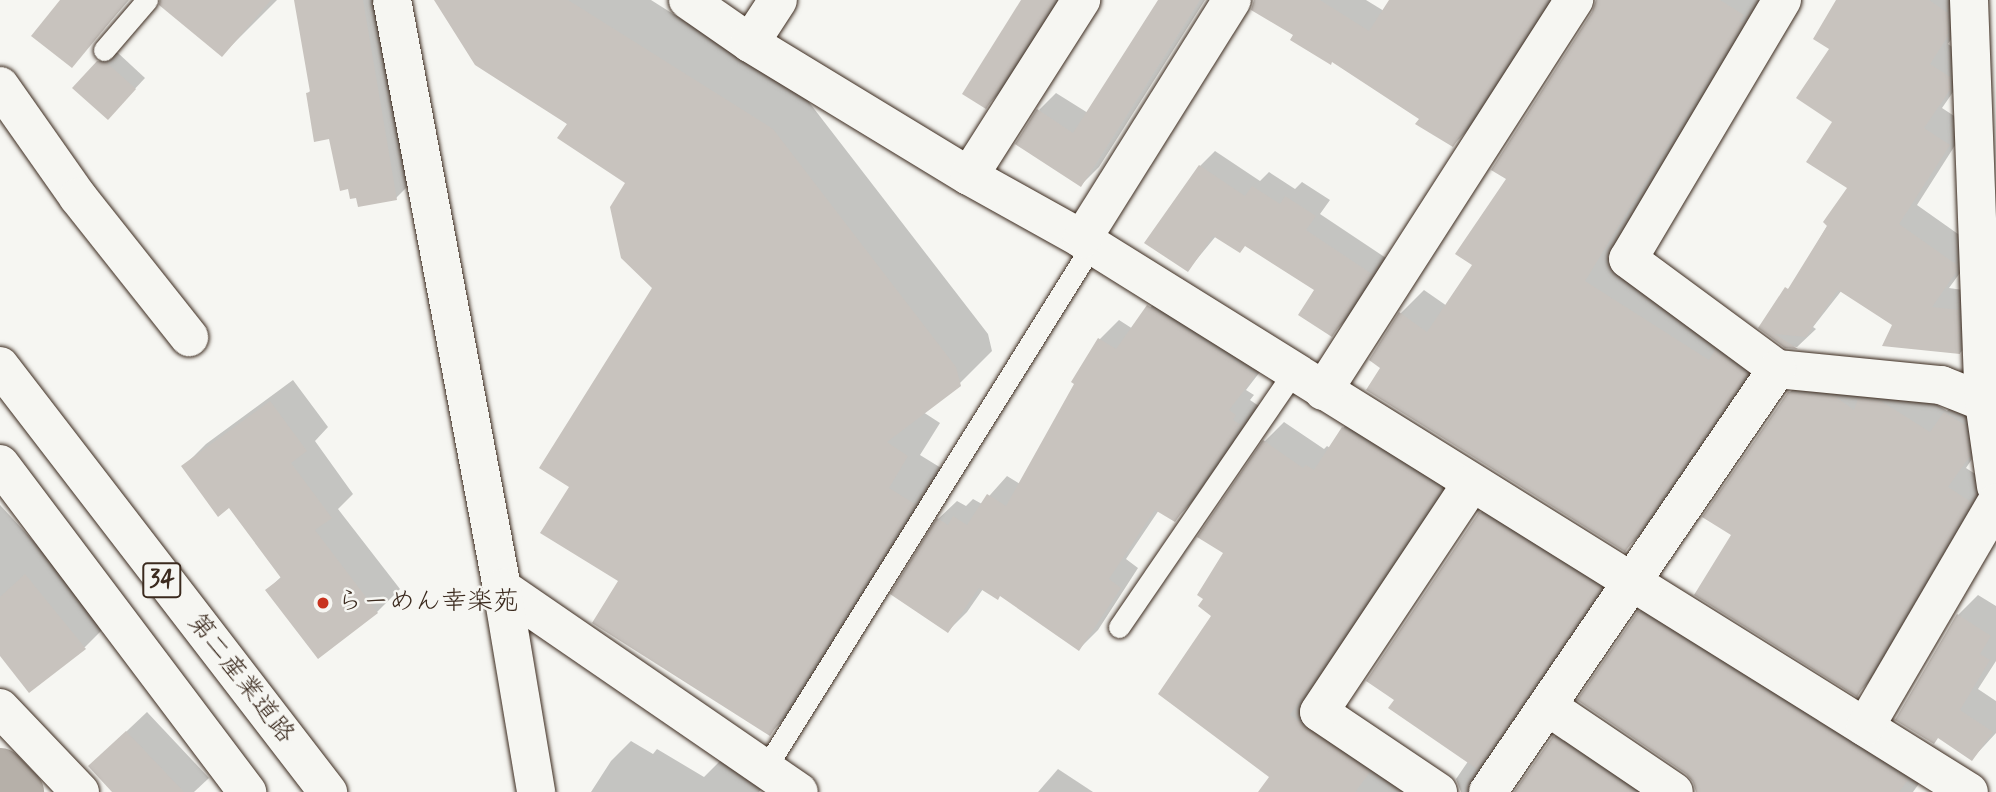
<!DOCTYPE html>
<html>
<head>
<meta charset="utf-8">
<style>
	body { margin:0 }
	#map { position:relative; width:1996px; height:792px; overflow:hidden; background:#f6f6f2; font-family:Mynerve,"Klee One",sans-serif }
	div>[style] { position:absolute }
	[style*='--x'] { left:calc(var(--x)*1px); top:calc(var(--y)*1px); width:calc(var(--w)*1px); rotate:calc(var(--a)*1deg) }
	.shadow>* { inset:0; background:#0003 }
	.canal>* { height:47px; margin:-23.5px; padding:0 23.5px; transform-origin:23.5px; border-radius:23.5px; background:#b6b0a9 }
	.building>* { inset:0; background:#c8c3be }
	.roads { filter:drop-shadow(0 0 2px #3b2a1e) drop-shadow(0 0 2px #3b2a1e) }
	.lane>* { height:21px; margin:-10.5px; padding:0 10.5px; transform-origin:10.5px; border-radius:10.5px; background:#f6f6f2 }
	.street>* { height:38px; margin:-19px; padding:0 19px; transform-origin:19px; border-radius:19px; background:#f6f6f2 }
	.secondary>* { height:38px; margin:-19px; padding:0 19px; transform-origin:19px; border-radius:19px; background:#f6f6f2 }
	.primary>* { height:38px; margin:-19px; padding:0 19px; transform-origin:19px; border-radius:19px; background:#f6f6f2 }
	.dots>* { width:19px; height:19px; translate:-50% -50%; box-sizing:border-box; border:4px solid #f6f6f2; border-radius:50% }
	span { translate:-50% -50%; white-space:nowrap; text-align:center; line-height:1.15; -webkit-text-stroke:5px #f6f6f2; paint-order:stroke }
	.shield-label span { padding:2px 5px; background:#f6f6f2; border:2px solid; border-radius:5px; -webkit-text-stroke-width:0 }
	.shield-label { font-size:24px; color:#3b2a1e; font-weight:700 }
	.poi-label { font-size:26px; color:#3b2a1e }
	.left { translate:0 -50%; text-align:left }
	.street-label { font-size:26px; color:#3b2a1e }
</style>
</head>
<body>
<div id="map">
	<div class="shadow">
		<div style="clip-path:polygon(63px 0,129px 0,71px 66px)"></div>
		<div style="clip-path:polygon(161px 0,277px 0,222px 55px)"></div>
		<div style="clip-path:polygon(296px 0,383px 0,414px 180px,396px 198px,331px 137px,308px 93px,311px 90px)"></div>
		<div style="clip-path:polygon(439px 0,651px 0,805px 97px,988px 334px,992px 351px,959px 384px,923px 412px,940px 423px,920px 455px,946px 471px,803px 701px,770px 733px,621px 580px,572px 486px,654px 287px,628px 183px)"></div>
		<div style="clip-path:polygon(1024px 0,1061px 0,1005px 87px,986px 107px)"></div>
		<div style="clip-path:polygon(1161px 0,1205px 0,1099px 167px,1081px 185px,1039px 110px,1056px 93px,1088px 113px)"></div>
		<div style="clip-path:polygon(1256px 0,1366px 0,1384px 11px,1391px 0,1553px 0,1471px 127px,1453px 145px,1422px 118px,1295px 35px)"></div>
		<div style="clip-path:polygon(1604px 0,1765px 0,1608px 257px,1732px 336px,1769px 350px,1649px 526px,1625px 550px,1383px 367px,1401px 313px,1424px 290px,1447px 306px,1474px 265px,1508px 179px)"></div>
		<div style="clip-path:polygon(1839px 0,1966px 0,1967px 16px,1948px 44px,1968px 58px,1969px 69px,1942px 108px,1968px 125px,1917px 205px,1975px 246px,1976px 251px,1949px 288px,1977px 292px,1979px 334px,1960px 353px,1894px 324px,1842px 290px,1813px 327px,1816px 329px,1797px 347px,1786px 346px,1760px 327px,1796px 279px,1850px 187px,1835px 121px,1832px 48px)"></div>
		<div style="clip-path:polygon(109px 52px,118px 53px,145px 78px,118px 107px,98px 62px)"></div>
		<div style="clip-path:polygon(1215px 151px,1260px 181px,1269px 172px,1295px 189px,1302px 182px,1330px 200px,1320px 214px,1386px 258px,1347px 319px,1332px 334px,1316px 290px,1246px 245px,1216px 236px,1188px 270px,1200px 166px)"></div>
		<div style="clip-path:polygon(1167px 287px,1273px 355px,1246px 390px,1254px 395px,1250px 400px,1259px 406px,1193px 501px,1175px 520px,1159px 510px,1126px 559px,1138px 568px,1098px 630px,1079px 649px,1001px 594px,983px 589px,967px 612px,948px 631px,938px 519px,957px 501px,966px 506px,973px 499px,982px 504px,1007px 476px,1020px 484px,1077px 383px,1073px 382px,1100px 339px,1119px 320px,1133px 329px)"></div>
		<div style="clip-path:polygon(1809px 374px,1901px 383px,1947px 411px,1965px 393px,1988px 435px,1966px 468px,1989px 483px,1876px 675px,1857px 694px,1733px 534px,1789px 393px)"></div>
		<div style="clip-path:polygon(293px 380px,328px 427px,315px 441px,353px 494px,338px 509px,400px 589px,377px 612px,318px 656px,267px 590px,282px 576px,230px 506px,184px 466px,206px 444px)"></div>
		<div style="clip-path:polygon(1363px 408px,1460px 469px,1308px 695px,1432px 792px,1261px 792px,1272px 776px,1214px 615px,1226px 553px,1264px 442px,1284px 422px,1324px 449px,1327px 446px,1330px 448px,1343px 428px)"></div>
		<div style="clip-path:polygon(1500px 494px,1619px 568px,1498px 792px,1461px 792px,1456px 779px,1469px 760px,1396px 699px,1480px 513px)"></div>
		<div style="clip-path:polygon(0 505px,109px 623px,85px 647px,0 653px)"></div>
		<div style="clip-path:polygon(1659px 593px,1923px 778px,1913px 792px,1697px 792px,1639px 612px)"></div>
		<div style="clip-path:polygon(1978px 595px,1996px 606px,1996px 661px,1978px 689px,1996px 701px,1996px 733px,1972px 759px,1939px 737px,1958px 615px)"></div>
		<div style="clip-path:polygon(147px 712px,209px 778px,194px 792px,114px 792px,110px 747px)"></div>
		<div style="clip-path:polygon(1574px 718px,1685px 792px,1517px 792px,1554px 737px)"></div>
		<div style="clip-path:polygon(631px 741px,653px 754px,657px 749px,704px 777px,725px 756px,766px 783px,759px 792px,591px 792px,611px 761px)"></div>
		<div style="clip-path:polygon(1058px 769px,1093px 792px,1038px 792px)"></div>
	</div>
	<div class="canal">
		<div style="--x:0;--y:771;--w:29;--a:46"></div>
	</div>
	<div class="building">
		<div style="clip-path:polygon(60px 0,128px 0,72px 68px,31px 36px)"></div>
		<div style="clip-path:polygon(160px 0,271px 0,222px 57px,159px 5px)"></div>
		<div style="clip-path:polygon(294px 0,363px 0,397px 200px,358px 207px,356px 198px,350px 199px,348px 189px,340px 191px,329px 139px,314px 142px,306px 93px,310px 92px)"></div>
		<div style="clip-path:polygon(434px 0,568px 0,773px 129px,956px 367px,961px 386px,887px 442px,908px 456px,889px 488px,915px 504px,770px 736px,592px 623px,618px 581px,540px 533px,569px 487px,539px 468px,652px 288px,621px 258px,610px 207px,625px 183px,557px 138px,567px 124px,475px 65px)"></div>
		<div style="clip-path:polygon(1021px 0,1055px 0,986px 109px,962px 94px)"></div>
		<div style="clip-path:polygon(1158px 0,1200px 0,1081px 187px,1015px 144px,1037px 109px,1073px 133px)"></div>
		<div style="clip-path:polygon(1254px 0,1320px 0,1369px 31px,1389px 0,1548px 0,1453px 147px,1415px 124px,1419px 119px,1332px 62px,1331px 65px,1290px 40px,1293px 35px,1251px 10px)"></div>
		<div style="clip-path:polygon(1596px 0,1720px 0,1744px 15px,1740px 21px,1743px 23px,1585px 281px,1709px 360px,1715px 350px,1747px 374px,1625px 552px,1366px 390px,1380px 368px,1369px 360px,1399px 312px,1427px 332px,1472px 265px,1455px 254px,1506px 179px,1491px 170px,1592px 12px)"></div>
		<div style="clip-path:polygon(1836px 0,1929px 0,1948px 13px,1948px 36px,1930px 64px,1950px 77px,1950px 90px,1924px 128px,1950px 145px,1899px 224px,1957px 265px,1957px 271px,1932px 307px,1959px 310px,1960px 354px,1882px 346px,1892px 325px,1838px 290px,1806px 337px,1775px 334px,1798px 349px,1785px 348px,1758px 328px,1785px 287px,1788px 289px,1827px 226px,1823px 222px,1847px 188px,1806px 162px,1832px 122px,1796px 98px,1829px 49px,1813px 39px)"></div>
		<div style="clip-path:polygon(97px 61px,107px 63px,136px 89px,108px 120px,72px 88px)"></div>
		<div style="clip-path:polygon(1199px 165px,1245px 196px,1252px 186px,1280px 204px,1285px 196px,1316px 216px,1306px 230px,1372px 274px,1332px 337px,1298px 315px,1314px 290px,1245px 246px,1240px 253px,1213px 236px,1188px 272px,1144px 243px)"></div>
		<div style="clip-path:polygon(1147px 305px,1256px 375px,1229px 410px,1236px 415px,1233px 420px,1241px 425px,1175px 522px,1155px 510px,1109px 579px,1121px 588px,1079px 651px,1000px 596px,998px 600px,979px 588px,948px 633px,890px 594px,937px 518px,948px 525px,953px 516px,967px 525px,987px 494px,1006px 506px,1074px 384px,1071px 382px,1098px 338px,1116px 349px)"></div>
		<div style="clip-path:polygon(1788px 392px,1836px 397px,1854px 410px,1858px 399px,1881px 401px,1930px 432px,1944px 412px,1965px 425px,1970px 456px,1948px 487px,1971px 502px,1857px 697px,1694px 595px,1731px 535px,1702px 517px)"></div>
		<div style="clip-path:polygon(270px 401px,307px 451px,291px 463px,332px 518px,315px 530px,378px 613px,318px 659px,265px 590px,281px 578px,229px 508px,218px 517px,181px 466px)"></div>
		<div style="clip-path:polygon(1342px 427px,1441px 489px,1290px 715px,1370px 772px,1355px 792px,1258px 792px,1269px 777px,1158px 694px,1211px 616px,1198px 606px,1203px 599px,1197px 595px,1223px 553px,1197px 537px,1263px 440px,1303px 468px,1306px 465px,1314px 470px)"></div>
		<div style="clip-path:polygon(1479px 512px,1601px 588px,1477px 769px,1388px 708px,1394px 700px,1366px 681px)"></div>
		<div style="clip-path:polygon(25px 574px,86px 649px,29px 693px,0 656px,0 597px)"></div>
		<div style="clip-path:polygon(1638px 611px,1908px 780px,1899px 792px,1696px 792px,1693px 782px,1686px 774px,1577px 700px)"></div>
		<div style="clip-path:polygon(1957px 614px,1991px 636px,1980px 654px,1990px 660px,1960px 710px,1993px 732px,1972px 761px,1938px 738px,1934px 744px,1895px 720px)"></div>
		<div style="clip-path:polygon(126px 731px,184px 792px,112px 792px,88px 766px)"></div>
		<div style="clip-path:polygon(1553px 736px,1635px 792px,1514px 792px)"></div>
	</div>
	<div class="roads">
		<div class="lane">
			<div style="--x:104;--y:50;--w:66;--a:-49.3"></div>
			<div style="--x:1119;--y:627;--w:308;--a:-55.6"></div>
			<div style="--x:765;--y:769;--w:618;--a:-58.03"></div>
		</div>
		<div class="street">
			<div style="--x:688;--y:0;--w:75;--a:34.7"></div>
			<div style="--x:750;--y:43;--w:256;--a:31.3"></div>
			<div style="--x:969;--y:176;--w:129;--a:29.1"></div>
			<div style="--x:1082;--y:239;--w:1045;--a:31.94"></div>
			<div style="--x:1782;--y:0;--w:301;--a:120.7"></div>
			<div style="--x:1628;--y:259;--w:185;--a:36.4"></div>
			<div style="--x:1777;--y:369;--w:165;--a:5.6"></div>
			<div style="--x:1941;--y:385;--w:59;--a:21.8"></div>
			<div style="--x:1969;--y:0;--w:402;--a:87.9"></div>
			<div style="--x:1984;--y:402;--w:85;--a:81.9"></div>
			<div style="--x:750;--y:43;--w:51;--a:-56.9"></div>
			<div style="--x:0;--y:86;--w:136;--a:54.9"></div>
			<div style="--x:78;--y:197;--w:179;--a:51.6"></div>
			<div style="--x:969;--y:176;--w:209;--a:-57.5"></div>
			<div style="--x:1082;--y:239;--w:282;--a:-57.9"></div>
			<div style="--x:1323;--y:391;--w:465;--a:-57.3"></div>
			<div style="--x:502;--y:588;--w:360;--a:34.5"></div>
			<div style="--x:1547;--y:706;--w:153;--a:34.1"></div>
			<div style="--x:0;--y:708;--w:116;--a:46.4"></div>
			<div style="--x:1865;--y:727;--w:259;--a:-59.7"></div>
			<div style="--x:1438;--y:792;--w:143;--a:-146.1"></div>
			<div style="--x:1319;--y:712;--w:274;--a:-56.3"></div>
			<div style="--x:1488;--y:792;--w:512;--a:-55.66"></div>
		</div>
		<div class="secondary">
			<div style="--x:392;--y:0;--w:598;--a:79.4"></div>
			<div style="--x:502;--y:588;--w:207;--a:80.5"></div>
		</div>
		<div class="primary">
			<div style="--x:0;--y:366;--w:538;--a:52.41"></div>
			<div style="--x:0;--y:464;--w:411;--a:53"></div>
		</div>
	</div>
	<div class="dots">
		<div style="left:323px;top:603px;background:#c8321e"></div>
	</div>
	<div class="shield-label">
		<span style="left:162px;top:580px">34</span>
	</div>
	<div class="poi-label">
		<span class="left" style="left:337px;top:603px">らーめん幸楽苑</span>
	</div>
	<div class="street-label">
		<span style="left:240px;top:679px;rotate:52deg">第二産業道路</span>
	</div>
</div>
</body>
</html>
